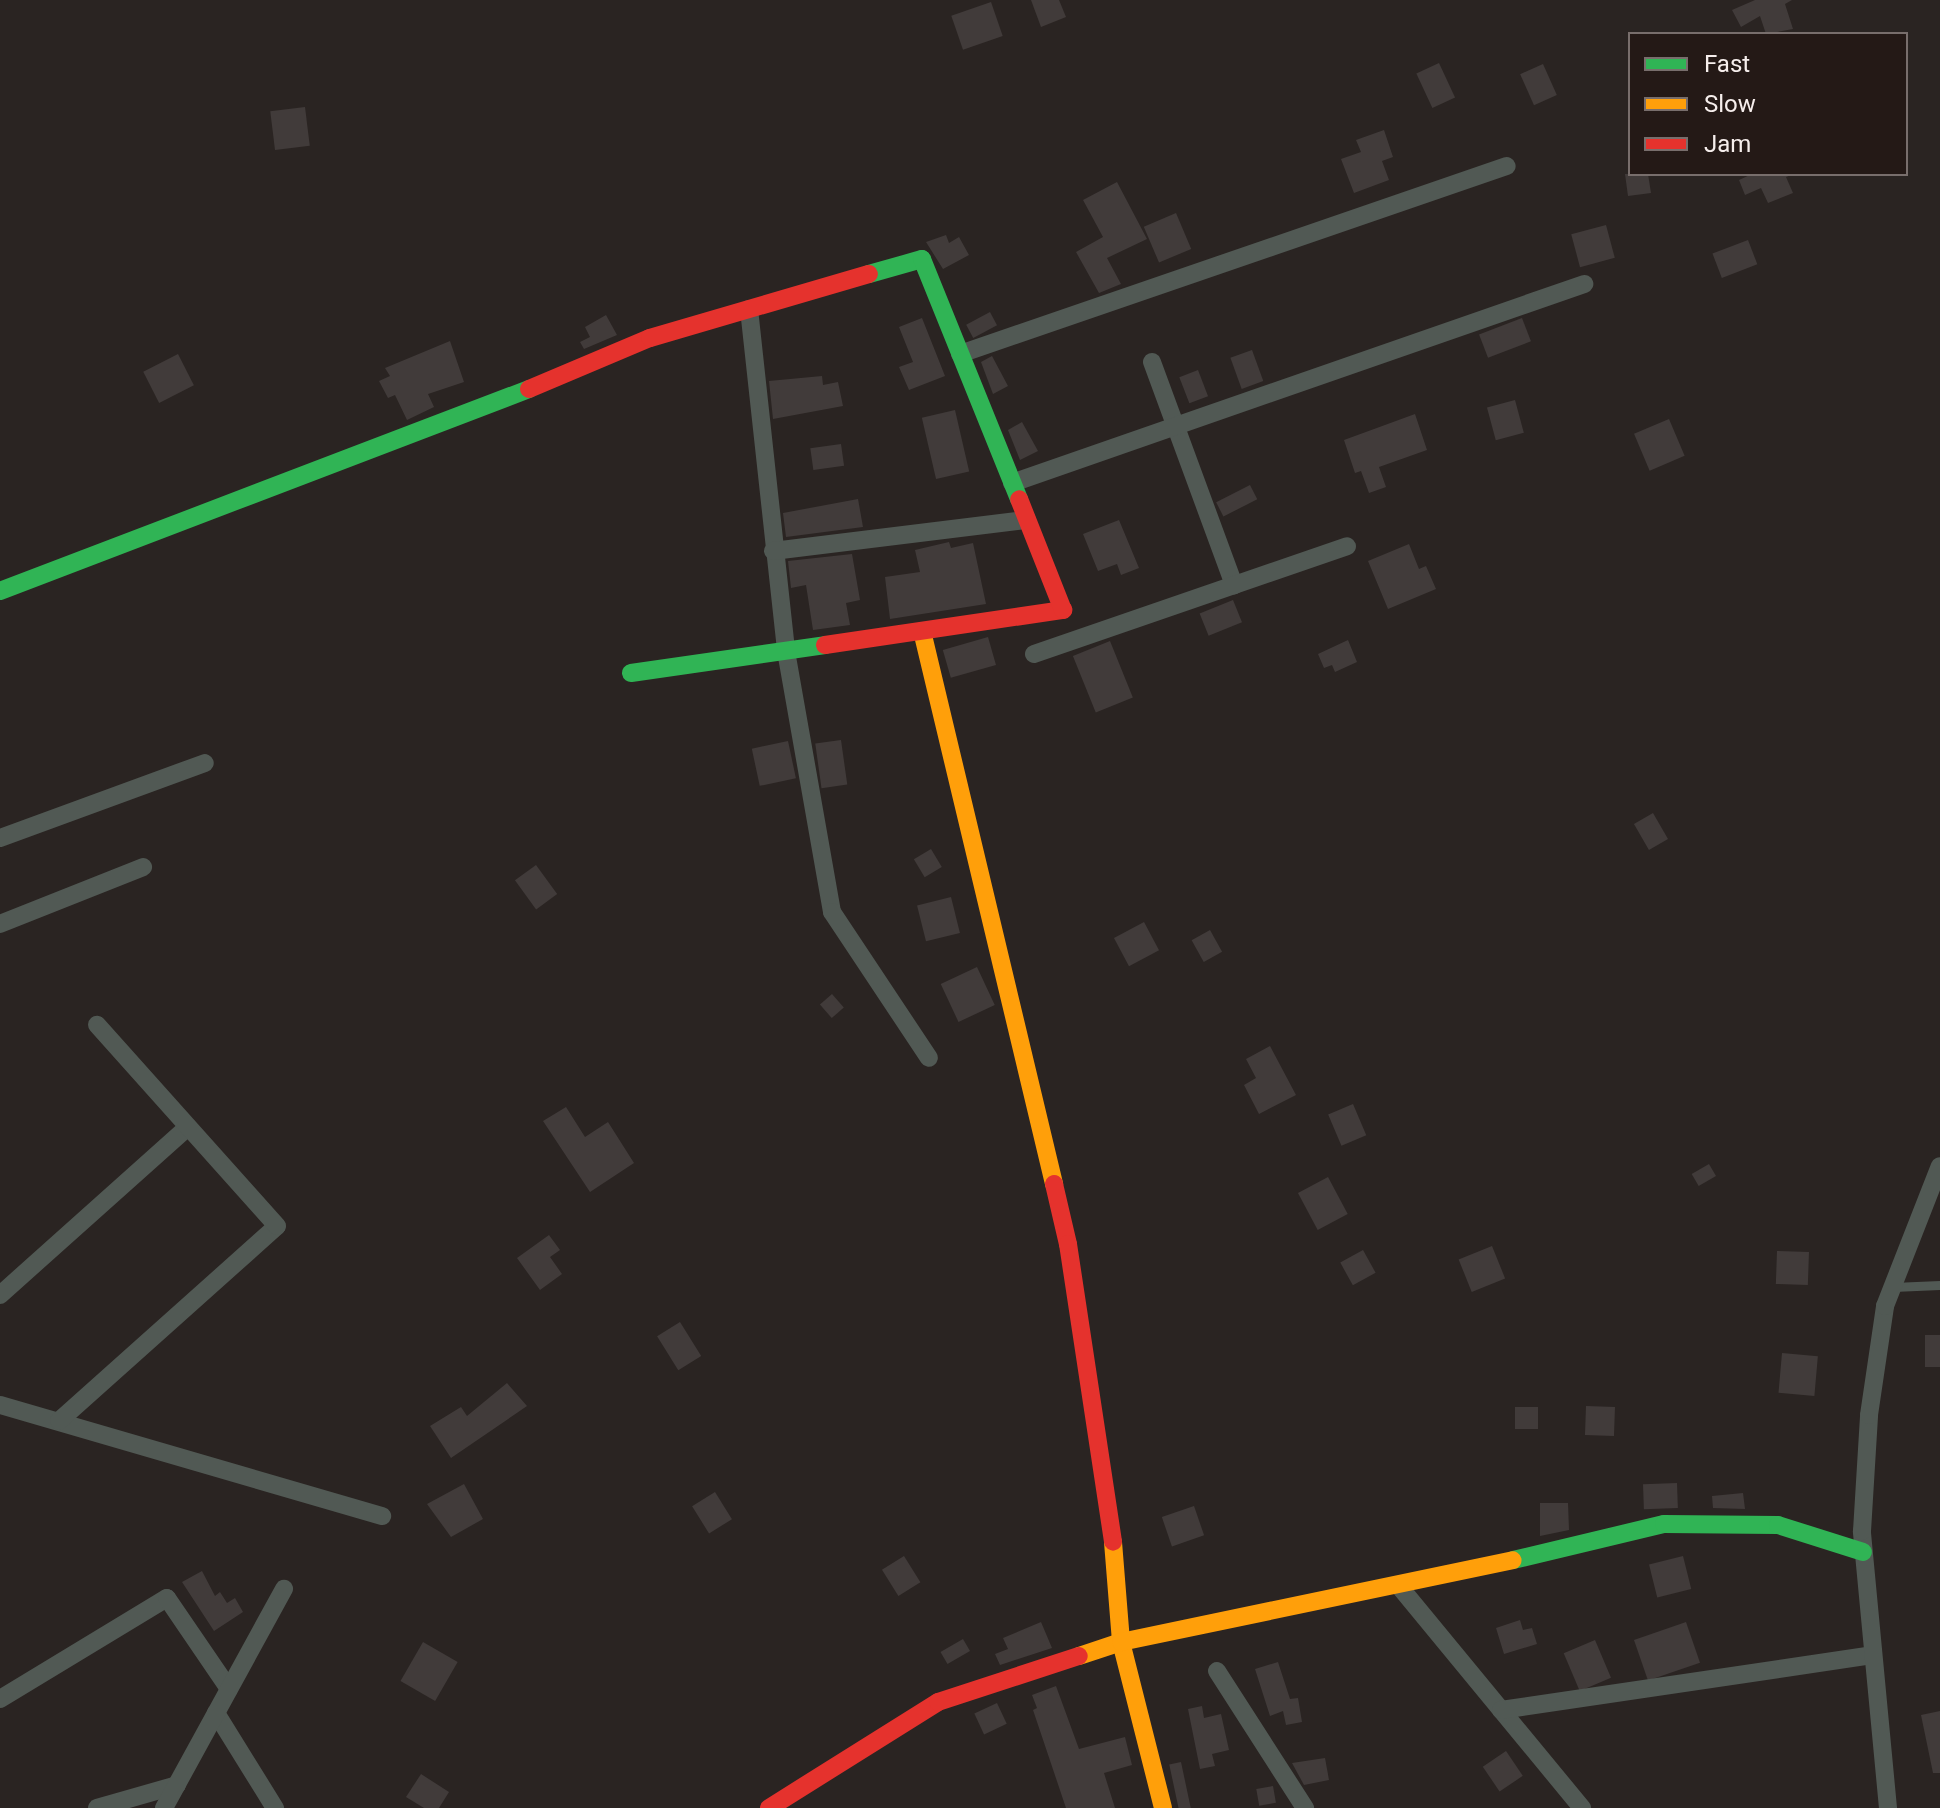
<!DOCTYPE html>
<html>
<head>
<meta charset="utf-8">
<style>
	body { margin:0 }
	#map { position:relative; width:1940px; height:1808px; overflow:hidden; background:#2a2422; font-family:Roboto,sans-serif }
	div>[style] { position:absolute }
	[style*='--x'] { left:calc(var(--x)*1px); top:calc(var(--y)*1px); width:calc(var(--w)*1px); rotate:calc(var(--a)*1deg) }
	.building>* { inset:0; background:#413b3a; transform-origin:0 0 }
	.lane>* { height:9px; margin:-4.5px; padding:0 4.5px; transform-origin:4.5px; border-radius:4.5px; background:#515954 }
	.street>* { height:18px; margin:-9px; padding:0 9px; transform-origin:9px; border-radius:9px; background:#515954 }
	.fast>* { height:18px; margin:-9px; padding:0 9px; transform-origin:9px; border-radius:9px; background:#30b455 }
	.slow>* { height:18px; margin:-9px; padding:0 9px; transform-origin:9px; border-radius:9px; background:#ff9f0a }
	.jam>* { height:18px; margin:-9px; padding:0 9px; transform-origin:9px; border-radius:9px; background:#e5322d }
	span { translate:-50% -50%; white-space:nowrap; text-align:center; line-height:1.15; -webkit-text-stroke:8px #241916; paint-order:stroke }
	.legend { position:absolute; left:1628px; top:32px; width:280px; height:144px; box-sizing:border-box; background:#241916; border:2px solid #786e6c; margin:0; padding:10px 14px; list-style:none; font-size:24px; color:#f6eeec }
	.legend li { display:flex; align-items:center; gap:16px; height:40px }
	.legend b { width:40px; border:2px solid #786e6c }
</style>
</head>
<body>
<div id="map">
	<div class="building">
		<div style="clip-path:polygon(1031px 0,1059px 0,1066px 17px,1041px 27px)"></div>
		<div style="clip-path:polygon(1755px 0,1792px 0,1785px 4px,1793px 29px,1766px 34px,1760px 16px,1741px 27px,1732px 10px)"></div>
		<div style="left:991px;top:2px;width:36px;height:42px;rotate:71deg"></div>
		<div style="left:1439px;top:63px;width:38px;height:25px;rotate:65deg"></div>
		<div style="left:1543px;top:64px;width:34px;height:25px;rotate:66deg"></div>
		<div style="left:305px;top:107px;width:39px;height:35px;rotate:83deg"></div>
		<div style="clip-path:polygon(1384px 130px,1393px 157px,1382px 161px,1389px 180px,1354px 193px,1341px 159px,1361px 152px,1356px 140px)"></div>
		<div style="clip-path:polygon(1625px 174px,1648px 174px,1651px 193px,1628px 196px)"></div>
		<div style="clip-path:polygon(1752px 174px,1794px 174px,1786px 177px,1793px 193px,1768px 203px,1761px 188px,1745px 195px,1739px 180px)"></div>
		<div style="clip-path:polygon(1117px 182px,1147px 239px,1107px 258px,1121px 284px,1099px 293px,1076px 252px,1103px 237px,1083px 200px)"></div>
		<div style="left:1176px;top:213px;width:39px;height:35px;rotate:67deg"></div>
		<div style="left:1606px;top:225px;width:34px;height:36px;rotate:75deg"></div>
		<div style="clip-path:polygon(946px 235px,949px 243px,959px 237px,969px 255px,943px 269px,926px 242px)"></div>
		<div style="left:1748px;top:240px;width:26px;height:38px;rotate:69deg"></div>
		<div style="left:990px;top:312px;width:15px;height:27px;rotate:62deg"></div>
		<div style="clip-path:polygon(606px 315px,617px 335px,584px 349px,580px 342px,590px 337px,585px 327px)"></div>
		<div style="clip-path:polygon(922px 318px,945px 376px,909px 390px,899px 367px,913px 362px,899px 327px)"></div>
		<div style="left:1522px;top:318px;width:25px;height:46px;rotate:69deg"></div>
		<div style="clip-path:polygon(450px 341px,464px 382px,428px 394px,434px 407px,407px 420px,395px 395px,388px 398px,379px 381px,390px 376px,385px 368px)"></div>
		<div style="left:1252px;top:350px;width:33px;height:23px;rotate:70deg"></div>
		<div style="left:178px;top:354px;width:35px;height:39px;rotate:63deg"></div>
		<div style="clip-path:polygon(992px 356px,1008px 386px,993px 394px,981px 362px)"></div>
		<div style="left:1198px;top:370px;width:28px;height:20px;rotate:69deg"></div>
		<div style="clip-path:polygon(822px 376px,823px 385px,838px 382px,843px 406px,773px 419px,769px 381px)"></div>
		<div style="left:1515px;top:400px;width:34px;height:29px;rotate:75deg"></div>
		<div style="left:955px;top:410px;width:63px;height:34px;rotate:77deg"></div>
		<div style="clip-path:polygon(1415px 414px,1427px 450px,1379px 467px,1386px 487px,1369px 493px,1361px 471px,1355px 473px,1344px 440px)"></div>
		<div style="left:1669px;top:419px;width:40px;height:38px;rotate:67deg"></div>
		<div style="clip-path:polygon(1022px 422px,1038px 451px,1020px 460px,1008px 430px)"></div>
		<div style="left:841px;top:444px;width:22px;height:31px;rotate:82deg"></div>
		<div style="left:1250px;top:485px;width:16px;height:38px;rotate:63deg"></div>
		<div style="clip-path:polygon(858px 499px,863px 527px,786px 537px,783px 513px)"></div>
		<div style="clip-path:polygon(1119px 520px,1139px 568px,1121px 575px,1117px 564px,1098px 571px,1083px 534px)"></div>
		<div style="clip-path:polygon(949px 542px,951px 548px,973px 543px,986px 604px,890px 619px,885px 577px,920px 572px,915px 550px)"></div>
		<div style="clip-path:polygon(1409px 544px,1419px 569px,1426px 566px,1436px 589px,1388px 609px,1368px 561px)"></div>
		<div style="clip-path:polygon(852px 554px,860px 600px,846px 603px,850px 625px,813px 630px,806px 585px,791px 588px,788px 561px)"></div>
		<div style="left:1233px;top:600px;width:24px;height:36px;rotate:68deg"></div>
		<div style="left:988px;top:637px;width:29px;height:47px;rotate:74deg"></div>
		<div style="clip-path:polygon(1348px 640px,1357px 662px,1335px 672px,1332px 665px,1324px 668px,1318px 654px)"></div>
		<div style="left:1110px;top:641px;width:61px;height:40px;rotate:68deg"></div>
		<div style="left:841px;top:740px;width:45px;height:26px;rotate:82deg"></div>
		<div style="left:788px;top:741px;width:38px;height:37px;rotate:78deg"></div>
		<div style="left:1653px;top:813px;width:30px;height:22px;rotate:60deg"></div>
		<div style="left:931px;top:849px;width:21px;height:20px;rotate:59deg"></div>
		<div style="left:536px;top:865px;width:36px;height:26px;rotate:54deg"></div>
		<div style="left:951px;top:897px;width:37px;height:35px;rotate:76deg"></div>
		<div style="left:1144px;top:922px;width:32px;height:34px;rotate:62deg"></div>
		<div style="left:1210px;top:930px;width:25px;height:21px;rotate:61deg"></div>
		<div style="left:977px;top:967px;width:42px;height:40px;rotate:65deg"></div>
		<div style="left:832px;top:994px;width:18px;height:16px;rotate:49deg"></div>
		<div style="clip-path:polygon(1270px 1046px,1296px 1095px,1259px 1114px,1244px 1085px,1256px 1078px,1246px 1059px)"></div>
		<div style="left:1353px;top:1104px;width:34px;height:27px;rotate:67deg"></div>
		<div style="clip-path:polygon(566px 1107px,585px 1137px,608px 1122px,634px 1163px,590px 1192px,543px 1121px)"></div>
		<div style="left:1709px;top:1164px;width:14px;height:20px;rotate:60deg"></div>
		<div style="left:1328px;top:1177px;width:42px;height:34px;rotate:62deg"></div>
		<div style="clip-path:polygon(549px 1235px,560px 1250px,550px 1257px,562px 1274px,540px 1290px,517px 1258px)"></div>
		<div style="left:1492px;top:1246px;width:35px;height:36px;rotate:68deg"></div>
		<div style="left:1363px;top:1250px;width:26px;height:26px;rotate:61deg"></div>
		<div style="left:1777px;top:1251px;width:32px;height:33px;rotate:2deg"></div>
		<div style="left:680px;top:1322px;width:40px;height:27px;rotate:58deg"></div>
		<div style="left:1925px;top:1335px;width:15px;height:32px"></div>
		<div style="left:1782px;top:1353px;width:36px;height:40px;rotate:5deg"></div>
		<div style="clip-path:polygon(507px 1383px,527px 1406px,451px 1458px,430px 1426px,461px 1407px,467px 1416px)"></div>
		<div style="left:1586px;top:1406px;width:29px;height:29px;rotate:2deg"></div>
		<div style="left:1515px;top:1407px;width:23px;height:22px"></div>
		<div style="left:1677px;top:1483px;width:25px;height:34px;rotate:88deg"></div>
		<div style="clip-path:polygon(464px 1484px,483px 1519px,451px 1537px,427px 1504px)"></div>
		<div style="left:715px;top:1492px;width:32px;height:27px;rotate:58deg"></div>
		<div style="clip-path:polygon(1743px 1493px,1745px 1509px,1713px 1508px,1712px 1496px)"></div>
		<div style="clip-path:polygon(1540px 1503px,1568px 1503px,1569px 1530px,1540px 1536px)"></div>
		<div style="left:1194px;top:1506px;width:31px;height:34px;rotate:71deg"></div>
		<div style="left:904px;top:1556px;width:31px;height:26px;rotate:58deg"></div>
		<div style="left:1683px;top:1556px;width:34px;height:35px;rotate:76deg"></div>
		<div style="clip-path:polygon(202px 1571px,215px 1596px,220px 1592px,227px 1603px,235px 1598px,243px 1612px,214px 1631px,182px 1582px)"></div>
		<div style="clip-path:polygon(1520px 1620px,1523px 1630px,1532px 1628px,1537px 1644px,1504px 1654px,1496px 1628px)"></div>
		<div style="clip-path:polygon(1041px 1622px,1052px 1648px,1000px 1665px,995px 1654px,1008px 1649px,1003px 1638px)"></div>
		<div style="left:1686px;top:1622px;width:43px;height:55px;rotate:71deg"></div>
		<div style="left:963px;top:1639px;width:14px;height:26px;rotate:60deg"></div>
		<div style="left:1595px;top:1640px;width:41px;height:34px;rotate:67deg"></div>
		<div style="left:423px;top:1642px;width:40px;height:45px;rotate:30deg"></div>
		<div style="clip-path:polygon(1278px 1662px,1290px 1699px,1298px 1698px,1302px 1722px,1286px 1725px,1283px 1711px,1270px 1716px,1255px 1669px)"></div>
		<div style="clip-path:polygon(1056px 1686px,1079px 1749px,1125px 1737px,1132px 1765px,1104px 1773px,1115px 1808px,1066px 1808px,1033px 1710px,1037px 1708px,1032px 1695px)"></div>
		<div style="left:997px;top:1703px;width:23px;height:25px;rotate:65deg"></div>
		<div style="clip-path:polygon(1202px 1706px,1204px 1718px,1221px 1714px,1229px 1750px,1212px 1754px,1215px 1766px,1200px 1769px,1188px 1709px)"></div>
		<div style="clip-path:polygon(1940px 1711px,1940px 1773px,1933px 1773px,1921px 1715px)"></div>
		<div style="left:1506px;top:1751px;width:30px;height:28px;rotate:56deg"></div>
		<div style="clip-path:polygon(1325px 1758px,1329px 1780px,1304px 1785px,1292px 1763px)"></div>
		<div style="left:1181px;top:1762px;width:47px;height:12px;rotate:78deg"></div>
		<div style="clip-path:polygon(421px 1774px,449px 1792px,439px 1808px,424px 1808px,406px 1797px)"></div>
		<div style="left:1273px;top:1786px;width:17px;height:17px;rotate:80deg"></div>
	</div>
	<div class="lane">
		<div style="--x:1893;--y:1287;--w:47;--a:-2.4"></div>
	</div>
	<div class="street">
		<div style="--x:749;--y:309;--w:344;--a:83.8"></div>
		<div style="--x:786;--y:651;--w:265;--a:80"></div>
		<div style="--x:832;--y:912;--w:175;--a:56.4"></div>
		<div style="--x:960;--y:354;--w:578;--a:-18.97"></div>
		<div style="--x:1152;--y:362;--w:238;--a:69.8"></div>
		<div style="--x:1012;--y:483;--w:606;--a:-19.18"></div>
		<div style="--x:773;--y:551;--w:256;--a:-7"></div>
		<div style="--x:1034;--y:654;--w:331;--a:-19"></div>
		<div style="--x:0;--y:838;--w:218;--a:-20.1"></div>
		<div style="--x:0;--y:924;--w:154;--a:-21.7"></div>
		<div style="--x:0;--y:1295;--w:252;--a:-41.8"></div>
		<div style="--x:0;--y:1405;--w:398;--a:16.2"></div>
		<div style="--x:59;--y:1421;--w:292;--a:-41.8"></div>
		<div style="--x:277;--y:1226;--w:270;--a:-131.8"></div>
		<div style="--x:1399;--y:1586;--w:288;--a:50.5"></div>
		<div style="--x:1217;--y:1671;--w:163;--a:57.3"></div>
		<div style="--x:0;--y:1699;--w:195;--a:-31.2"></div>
		<div style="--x:167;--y:1598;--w:110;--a:55.7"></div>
		<div style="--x:1501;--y:1710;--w:375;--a:-8.4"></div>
		<div style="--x:216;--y:1713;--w:112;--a:58.2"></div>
		<div style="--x:97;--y:1808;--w:83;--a:-16"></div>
		<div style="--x:164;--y:1808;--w:250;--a:-61.3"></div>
		<div style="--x:1888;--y:1808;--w:278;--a:-95.4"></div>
		<div style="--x:1862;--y:1531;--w:116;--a:-86.5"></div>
		<div style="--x:1869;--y:1415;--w:110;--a:-81.6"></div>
		<div style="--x:1885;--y:1306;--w:150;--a:-68.6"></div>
	</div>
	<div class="fast">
		<div style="--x:869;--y:274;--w:55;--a:-15.8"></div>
		<div style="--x:922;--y:259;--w:259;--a:68"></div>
		<div style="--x:0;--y:591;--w:566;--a:-20.9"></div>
		<div style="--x:631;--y:673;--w:196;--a:-8.2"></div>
		<div style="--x:1513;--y:1560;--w:155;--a:-13.4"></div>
		<div style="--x:1664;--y:1524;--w:114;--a:0.5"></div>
		<div style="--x:1778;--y:1525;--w:89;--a:17.6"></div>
	</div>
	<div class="slow">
		<div style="--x:922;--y:631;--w:569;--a:76.57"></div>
		<div style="--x:1113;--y:1542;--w:100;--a:85.4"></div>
		<div style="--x:1121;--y:1642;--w:171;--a:75.8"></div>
		<div style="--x:1079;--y:1656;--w:44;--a:-18.4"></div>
		<div style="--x:1121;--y:1642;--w:400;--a:-11.8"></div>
	</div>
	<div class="jam">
		<div style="--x:529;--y:389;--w:131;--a:-22.9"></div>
		<div style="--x:650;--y:338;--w:228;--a:-16.3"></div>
		<div style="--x:825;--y:645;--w:241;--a:-8.4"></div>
		<div style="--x:1063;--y:610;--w:119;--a:-111.6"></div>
		<div style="--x:1054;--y:1184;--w:62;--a:76.9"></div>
		<div style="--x:1068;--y:1244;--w:301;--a:81.4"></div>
		<div style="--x:769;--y:1808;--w:199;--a:-32.1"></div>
		<div style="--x:938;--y:1702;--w:148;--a:-18.1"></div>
	</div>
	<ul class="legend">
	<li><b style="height:10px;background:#30b455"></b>Fast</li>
	<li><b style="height:10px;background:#ff9f0a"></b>Slow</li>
	<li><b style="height:10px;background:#e5322d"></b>Jam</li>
	</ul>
</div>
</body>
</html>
